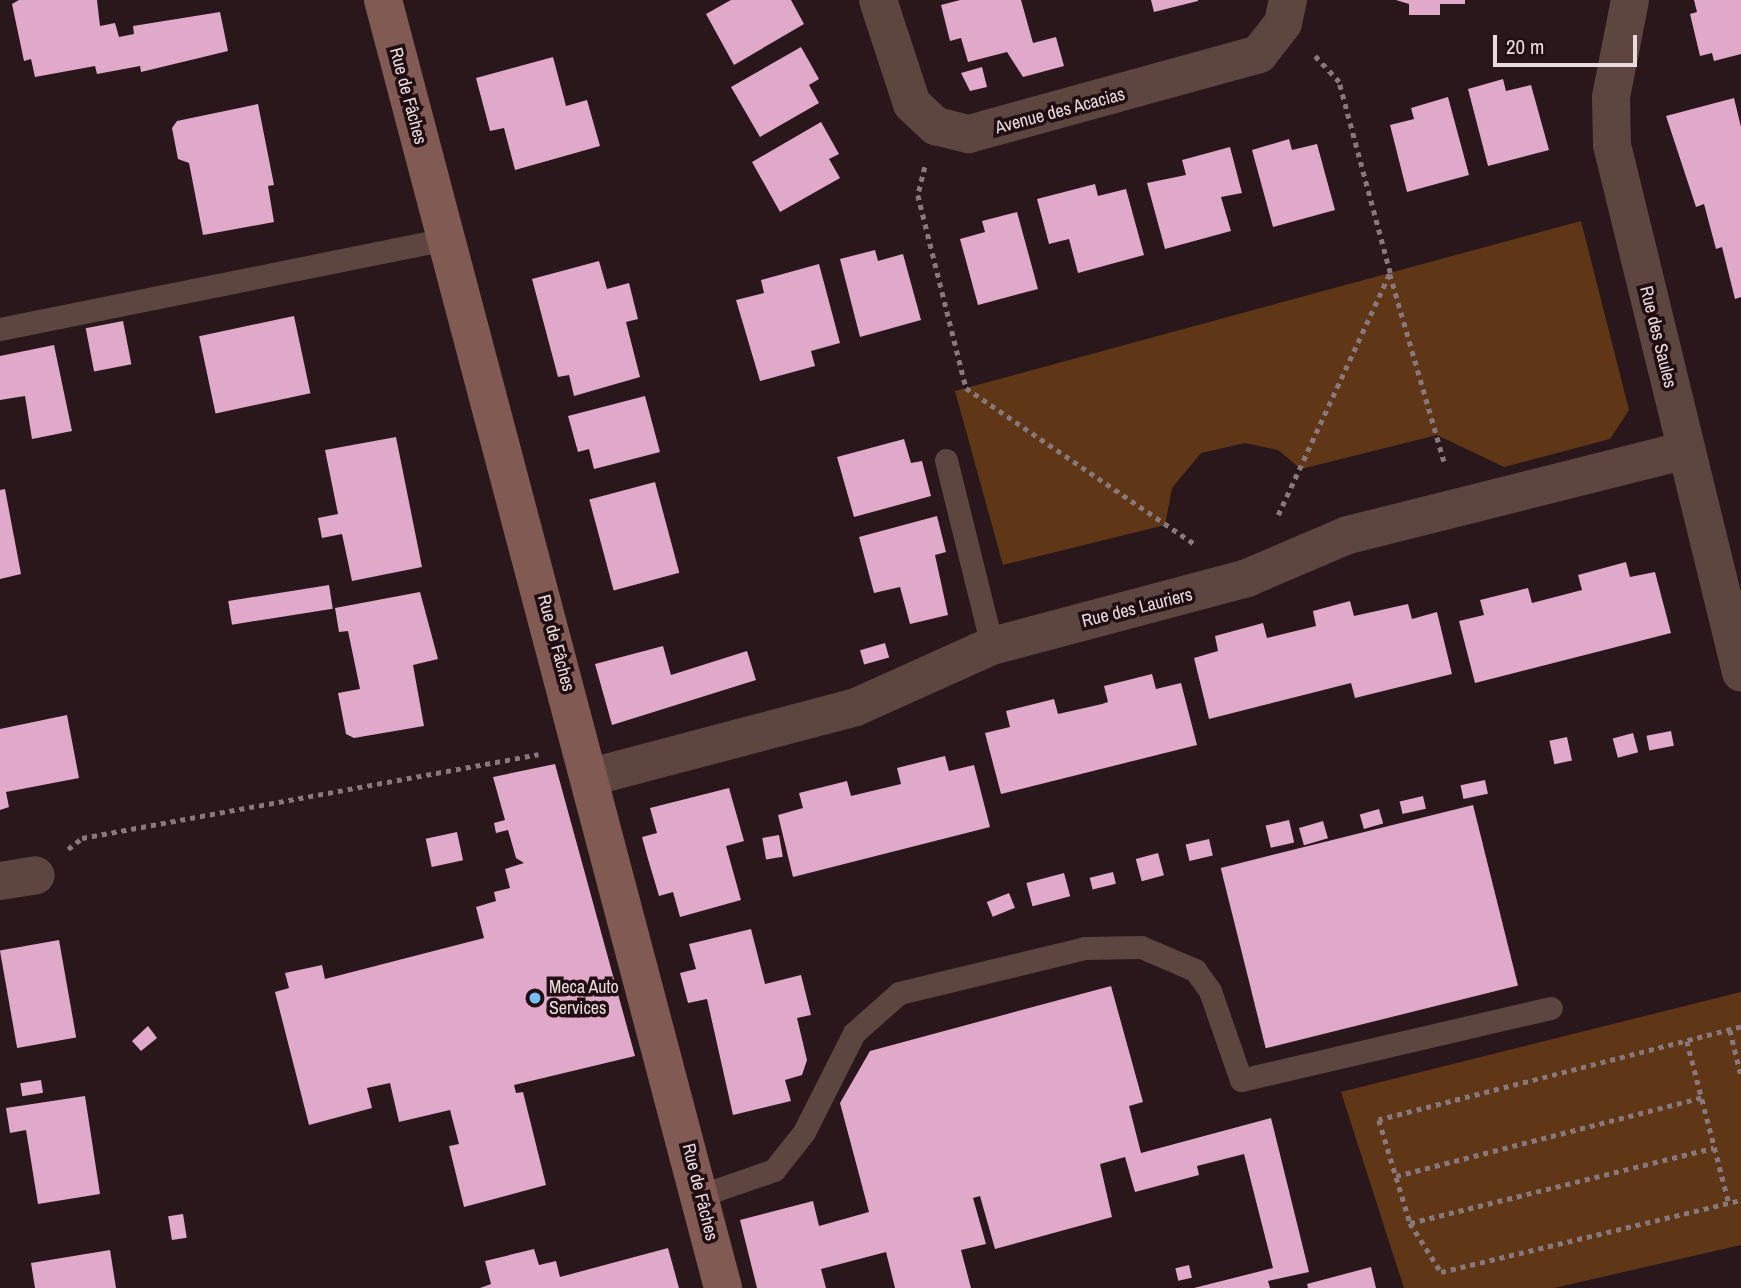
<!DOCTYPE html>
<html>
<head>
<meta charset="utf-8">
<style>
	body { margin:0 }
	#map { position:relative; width:1741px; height:1288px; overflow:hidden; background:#2a171b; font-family:"Archivo Narrow",sans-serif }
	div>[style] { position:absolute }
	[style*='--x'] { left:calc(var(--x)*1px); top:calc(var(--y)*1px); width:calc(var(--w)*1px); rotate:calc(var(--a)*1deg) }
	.green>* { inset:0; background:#5f3717 }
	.building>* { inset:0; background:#e0a9ca; transform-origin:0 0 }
	.path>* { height:4.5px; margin-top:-2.25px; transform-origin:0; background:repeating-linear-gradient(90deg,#89787b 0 5px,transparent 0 10px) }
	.lane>* { height:23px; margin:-11.5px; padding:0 11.5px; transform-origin:11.5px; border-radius:11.5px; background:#5d4540 }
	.street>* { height:38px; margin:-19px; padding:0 19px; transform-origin:19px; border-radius:19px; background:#5d4540 }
	.secondary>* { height:38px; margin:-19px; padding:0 19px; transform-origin:19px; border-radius:19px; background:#805a53 }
	.dots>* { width:19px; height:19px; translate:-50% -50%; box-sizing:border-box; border:4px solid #200e12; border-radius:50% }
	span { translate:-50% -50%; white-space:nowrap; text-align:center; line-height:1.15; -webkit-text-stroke:7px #200e12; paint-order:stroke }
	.street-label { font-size:18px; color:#e9dbdd }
	.poi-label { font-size:18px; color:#e9dbdd }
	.left { translate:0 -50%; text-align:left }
	.scale { position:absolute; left:1493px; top:35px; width:144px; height:32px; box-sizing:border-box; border:4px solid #e9dbdd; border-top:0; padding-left:9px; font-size:21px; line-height:24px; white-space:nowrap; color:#e9dbdd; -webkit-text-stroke:5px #200e12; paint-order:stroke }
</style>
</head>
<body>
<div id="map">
	<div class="green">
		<div style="clip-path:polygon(1581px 221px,1629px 410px,1610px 439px,1504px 467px,1437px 435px,1301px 469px,1278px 450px,1245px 443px,1201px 453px,1172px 488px,1165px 525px,1003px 565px,955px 391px)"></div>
		<div style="clip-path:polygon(1741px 992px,1741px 1245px,1554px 1288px,1404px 1288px,1341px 1092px)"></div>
	</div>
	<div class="building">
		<div style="clip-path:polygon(19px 0,97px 0,100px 26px,115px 23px,119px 37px,134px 34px,133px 26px,220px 12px,228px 51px,141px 72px,140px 66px,97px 74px,95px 66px,35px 77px,31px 59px,24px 61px,12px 4px)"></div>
		<div style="clip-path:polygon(731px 0,791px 0,804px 24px,734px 65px,706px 14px)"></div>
		<div style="clip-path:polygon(960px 0,1021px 0,1033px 43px,1056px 37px,1064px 66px,1023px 77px,1007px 52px,968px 62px,961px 38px,950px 41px,941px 5px)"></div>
		<div style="clip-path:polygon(1151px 0,1198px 0,1198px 1px,1154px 12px)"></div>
		<div style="clip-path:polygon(1396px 0,1465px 0,1465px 4px,1440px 4px,1440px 15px,1409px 15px,1409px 4px)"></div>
		<div style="clip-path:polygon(1694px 0,1741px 0,1741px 54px,1714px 61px,1712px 53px,1700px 56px,1690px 14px,1697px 12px)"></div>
		<div style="clip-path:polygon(801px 47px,819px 79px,809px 85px,819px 103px,760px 137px,731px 87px)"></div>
		<div style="clip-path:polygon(553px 57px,566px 106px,587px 100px,600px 146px,515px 170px,504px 128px,490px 131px,476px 78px)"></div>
		<div style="clip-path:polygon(982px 67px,987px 87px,970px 91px,961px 73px)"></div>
		<div style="clip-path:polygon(1503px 79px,1506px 91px,1531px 85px,1549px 150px,1488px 166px,1468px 89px)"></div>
		<div style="clip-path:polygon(1448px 97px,1469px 175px,1407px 192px,1390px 125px,1414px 119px,1411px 108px)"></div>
		<div style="clip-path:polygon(1734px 98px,1741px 127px,1741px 297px,1735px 299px,1722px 247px,1716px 249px,1704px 204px,1696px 207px,1666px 116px)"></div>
		<div style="clip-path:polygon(258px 104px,274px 185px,268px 186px,274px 222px,203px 235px,189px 163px,178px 159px,172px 128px,177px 121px)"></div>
		<div style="clip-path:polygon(821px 122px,839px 154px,829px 159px,840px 178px,780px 212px,752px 162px)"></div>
		<div style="clip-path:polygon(1289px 139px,1292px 150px,1317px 144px,1335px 210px,1273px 227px,1252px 150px)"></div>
		<div style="clip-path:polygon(1230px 147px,1242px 193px,1221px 197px,1231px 231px,1165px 249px,1147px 183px,1186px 175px,1182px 160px)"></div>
		<div style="clip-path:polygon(1095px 184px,1098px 196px,1126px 189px,1144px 255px,1078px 273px,1069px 239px,1049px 244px,1037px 199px)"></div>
		<div style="clip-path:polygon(1017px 212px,1038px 289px,978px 305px,960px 239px,985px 232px,982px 221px)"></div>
		<div style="clip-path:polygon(875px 250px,878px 261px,903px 254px,921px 320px,860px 337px,840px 259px)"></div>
		<div style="clip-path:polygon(599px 261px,607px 289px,629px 283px,638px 319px,626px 322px,640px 377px,574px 396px,569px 375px,558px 377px,532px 279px)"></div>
		<div style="clip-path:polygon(819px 264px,840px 343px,811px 351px,815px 366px,760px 381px,736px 300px,764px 293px,761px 280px)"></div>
		<div style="left:294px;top:316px;width:79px;height:97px;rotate:78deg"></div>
		<div style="left:123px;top:321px;width:44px;height:38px;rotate:79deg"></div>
		<div style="clip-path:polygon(54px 345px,72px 431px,32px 439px,25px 396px,0 400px,0 356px)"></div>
		<div style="clip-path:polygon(645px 396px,660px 452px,594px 469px,589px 449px,578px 452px,568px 416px)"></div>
		<div style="clip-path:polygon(396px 437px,422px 567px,352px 581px,342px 534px,322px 538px,318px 518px,338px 514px,325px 450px)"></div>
		<div style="clip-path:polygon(904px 439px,911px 463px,922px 461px,931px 496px,854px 517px,837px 457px)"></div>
		<div style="left:655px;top:482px;width:94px;height:68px;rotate:75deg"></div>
		<div style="clip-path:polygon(5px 489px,21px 574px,0 579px,0 490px)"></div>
		<div style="clip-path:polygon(937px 516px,946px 552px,935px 555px,948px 615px,910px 624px,900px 587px,874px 593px,859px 537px)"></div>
		<div style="clip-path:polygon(1626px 562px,1630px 577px,1655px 572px,1671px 633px,1475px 683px,1459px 621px,1484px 615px,1480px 600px,1528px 588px,1532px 603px,1582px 590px,1578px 575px)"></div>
		<div style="left:329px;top:585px;width:24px;height:102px;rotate:81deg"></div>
		<div style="clip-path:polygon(420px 592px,438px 659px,413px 665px,424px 726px,354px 738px,346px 734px,338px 693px,360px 689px,348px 631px,339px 632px,335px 608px)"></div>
		<div style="clip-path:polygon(1350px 601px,1354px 616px,1408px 604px,1412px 619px,1437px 612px,1452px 674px,1355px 698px,1351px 683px,1209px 719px,1194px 658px,1218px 651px,1215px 636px,1263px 623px,1267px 638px,1316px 626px,1313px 611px)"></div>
		<div style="left:885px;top:643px;width:15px;height:26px;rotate:74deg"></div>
		<div style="clip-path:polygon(663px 646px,671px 675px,747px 651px,756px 680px,612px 725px,595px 664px)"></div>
		<div style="clip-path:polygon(1152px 674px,1156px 689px,1181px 683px,1197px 745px,1001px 794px,985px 733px,1010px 727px,1006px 711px,1054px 699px,1058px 714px,1102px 704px,1108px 702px,1104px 686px)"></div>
		<div style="clip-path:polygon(67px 715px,79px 778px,6px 792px,9px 807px,0 810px,0 729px)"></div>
		<div style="left:1671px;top:731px;width:15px;height:25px;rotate:79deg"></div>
		<div style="left:1633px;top:733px;width:20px;height:21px;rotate:75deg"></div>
		<div style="left:1567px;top:737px;width:24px;height:18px;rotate:78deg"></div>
		<div style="clip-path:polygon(945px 756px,949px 771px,974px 765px,990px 827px,793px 877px,778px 815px,803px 808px,799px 793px,847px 781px,851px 796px,901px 784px,897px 768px)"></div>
		<div style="clip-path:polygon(555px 764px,635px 1056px,514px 1085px,516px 1093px,523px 1092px,546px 1185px,464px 1207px,449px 1146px,459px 1144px,450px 1110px,399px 1122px,390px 1083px,367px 1088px,372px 1108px,309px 1125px,275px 992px,289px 988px,285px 973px,322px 965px,325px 979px,484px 938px,476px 907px,496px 901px,494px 892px,510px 888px,505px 869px,524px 863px,516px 858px,508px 830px,496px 833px,494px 823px,505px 820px,493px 777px)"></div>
		<div style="left:1485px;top:780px;width:14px;height:25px;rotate:78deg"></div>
		<div style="clip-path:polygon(729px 788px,744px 841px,726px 846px,741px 900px,680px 917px,673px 892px,659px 896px,648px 859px,642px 837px,657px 833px,650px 808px)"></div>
		<div style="left:1423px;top:796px;width:13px;height:24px;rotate:77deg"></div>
		<div style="left:1473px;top:805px;width:186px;height:260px;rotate:76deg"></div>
		<div style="left:1379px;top:809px;width:15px;height:20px;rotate:74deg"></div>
		<div style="left:1289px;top:820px;width:23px;height:24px;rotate:77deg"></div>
		<div style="left:1323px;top:821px;width:18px;height:25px;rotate:74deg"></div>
		<div style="left:457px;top:832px;width:29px;height:32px;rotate:78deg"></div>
		<div style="left:779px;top:835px;width:22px;height:17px;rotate:80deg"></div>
		<div style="left:1209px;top:839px;width:17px;height:24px;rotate:77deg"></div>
		<div style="left:1158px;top:853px;width:23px;height:23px;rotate:75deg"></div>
		<div style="left:1113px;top:872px;width:12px;height:24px;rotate:76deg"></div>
		<div style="left:1064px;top:873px;width:24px;height:39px;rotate:75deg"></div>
		<div style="left:1009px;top:893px;width:16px;height:24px;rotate:68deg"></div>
		<div style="clip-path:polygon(751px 929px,765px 984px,801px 975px,811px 1015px,797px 1018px,807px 1060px,802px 1075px,785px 1080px,791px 1101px,733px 1115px,707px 999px,688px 1003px,680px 973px,696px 969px,689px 944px)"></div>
		<div style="left:59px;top:940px;width:99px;height:60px;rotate:80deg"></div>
		<div style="clip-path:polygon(1111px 986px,1143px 1102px,1129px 1106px,1141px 1153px,1271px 1118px,1309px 1272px,1268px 1281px,1270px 1288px,1194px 1288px,1273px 1268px,1244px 1154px,1197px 1166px,1199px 1175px,1135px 1192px,1125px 1157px,1100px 1164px,1112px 1217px,995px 1249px,980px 1196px,973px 1198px,986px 1244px,961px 1250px,971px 1288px,895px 1288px,886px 1252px,821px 1269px,826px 1288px,757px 1288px,740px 1220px,813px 1201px,819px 1226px,869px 1212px,840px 1103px,870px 1051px)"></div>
		<div style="clip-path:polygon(148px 1026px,157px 1038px,141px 1051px,132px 1041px)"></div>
		<div style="left:41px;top:1080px;width:13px;height:21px;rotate:81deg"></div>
		<div style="clip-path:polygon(85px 1096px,100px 1194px,38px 1204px,26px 1130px,10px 1133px,6px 1108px)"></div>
		<div style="left:183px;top:1214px;width:24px;height:15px;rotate:81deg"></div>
		<div style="clip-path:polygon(668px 1248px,679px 1288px,480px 1288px,491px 1284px,485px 1261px,534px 1249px,539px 1265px,556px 1261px,560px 1277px)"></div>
		<div style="clip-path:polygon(110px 1250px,116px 1288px,35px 1288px,31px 1263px)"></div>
		<div style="left:1189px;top:1265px;width:13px;height:14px;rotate:77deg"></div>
		<div style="clip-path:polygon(1371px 1267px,1376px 1288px,1308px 1288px,1307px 1284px)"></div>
	</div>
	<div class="path">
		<div style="--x:925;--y:167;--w:29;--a:104"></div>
		<div style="--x:918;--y:195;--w:199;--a:76"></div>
		<div style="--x:966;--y:388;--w:278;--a:34.3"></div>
		<div style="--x:1390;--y:274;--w:198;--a:73.9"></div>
		<div style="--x:1278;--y:515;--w:267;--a:-65.2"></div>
		<div style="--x:1390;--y:273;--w:198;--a:-105"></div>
		<div style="--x:1339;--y:82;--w:38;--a:-133"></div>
		<div style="--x:68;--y:849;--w:18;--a:-38"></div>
		<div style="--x:82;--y:838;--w:464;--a:-10.4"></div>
		<div style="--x:1741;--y:1027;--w:374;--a:165.6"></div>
		<div style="--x:1379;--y:1120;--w:108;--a:73.2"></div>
		<div style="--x:1410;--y:1223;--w:58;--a:57.7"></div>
		<div style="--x:1441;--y:1272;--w:309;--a:-13.5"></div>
		<div style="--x:1730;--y:1030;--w:46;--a:76.3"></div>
		<div style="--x:1687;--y:1041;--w:167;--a:75.5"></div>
		<div style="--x:1396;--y:1176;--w:317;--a:-14.4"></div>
		<div style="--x:1410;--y:1223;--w:313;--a:-13.9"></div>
	</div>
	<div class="lane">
		<div style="--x:0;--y:329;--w:456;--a:-11.4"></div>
		<div style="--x:946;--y:460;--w:192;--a:76.1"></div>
		<div style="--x:702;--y:1195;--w:76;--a:-19.1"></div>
		<div style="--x:774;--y:1170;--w:48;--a:-51.7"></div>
		<div style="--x:804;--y:1132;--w:111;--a:-63.2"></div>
		<div style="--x:854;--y:1033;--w:60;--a:-41.6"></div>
		<div style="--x:899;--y:993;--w:191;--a:-13.6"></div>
		<div style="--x:1085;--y:948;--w:56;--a:-1"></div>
		<div style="--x:1141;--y:947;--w:59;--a:23.1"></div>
		<div style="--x:1195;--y:970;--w:26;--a:54"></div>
		<div style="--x:1210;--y:991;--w:94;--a:70.8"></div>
		<div style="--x:1241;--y:1080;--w:318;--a:-13.1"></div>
	</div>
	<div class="street">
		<div style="--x:878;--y:0;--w:109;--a:71.9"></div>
		<div style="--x:912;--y:104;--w:33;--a:43"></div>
		<div style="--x:936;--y:126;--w:34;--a:14"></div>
		<div style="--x:969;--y:134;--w:301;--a:-15.4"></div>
		<div style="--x:1259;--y:54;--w:39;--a:-52"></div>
		<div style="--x:1283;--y:23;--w:24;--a:-78"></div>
		<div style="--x:1630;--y:0;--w:99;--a:101.1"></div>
		<div style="--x:1611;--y:97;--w:48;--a:88.8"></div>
		<div style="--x:1612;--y:145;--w:543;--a:76.25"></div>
		<div style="--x:591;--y:777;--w:274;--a:-14.8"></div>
		<div style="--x:856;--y:707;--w:149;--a:-24.2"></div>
		<div style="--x:992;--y:646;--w:264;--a:-14.9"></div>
		<div style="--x:1247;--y:578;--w:110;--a:-23.1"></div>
		<div style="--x:1348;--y:535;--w:349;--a:-14.1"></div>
		<div style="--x:0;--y:881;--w:36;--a:-9"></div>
	</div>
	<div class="secondary">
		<div style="--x:383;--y:0;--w:1332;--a:75.21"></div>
	</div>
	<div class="dots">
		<div style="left:535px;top:998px;background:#78bff7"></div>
	</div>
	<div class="street-label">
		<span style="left:408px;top:96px;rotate:75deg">Rue de Fâches</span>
		<span style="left:1060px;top:111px;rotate:-15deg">Avenue des Acacias</span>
		<span style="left:1658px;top:337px;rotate:76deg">Rue des Saules</span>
		<span style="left:1137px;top:608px;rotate:-14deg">Rue des Lauriers</span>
		<span style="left:556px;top:643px;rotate:75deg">Rue de Fâches</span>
		<span style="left:700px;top:1192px;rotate:76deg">Rue de Fâches</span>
	</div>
	<div class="poi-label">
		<span class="left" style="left:549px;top:998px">Meca Auto<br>Services</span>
	</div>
	<div class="scale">20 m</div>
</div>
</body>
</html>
